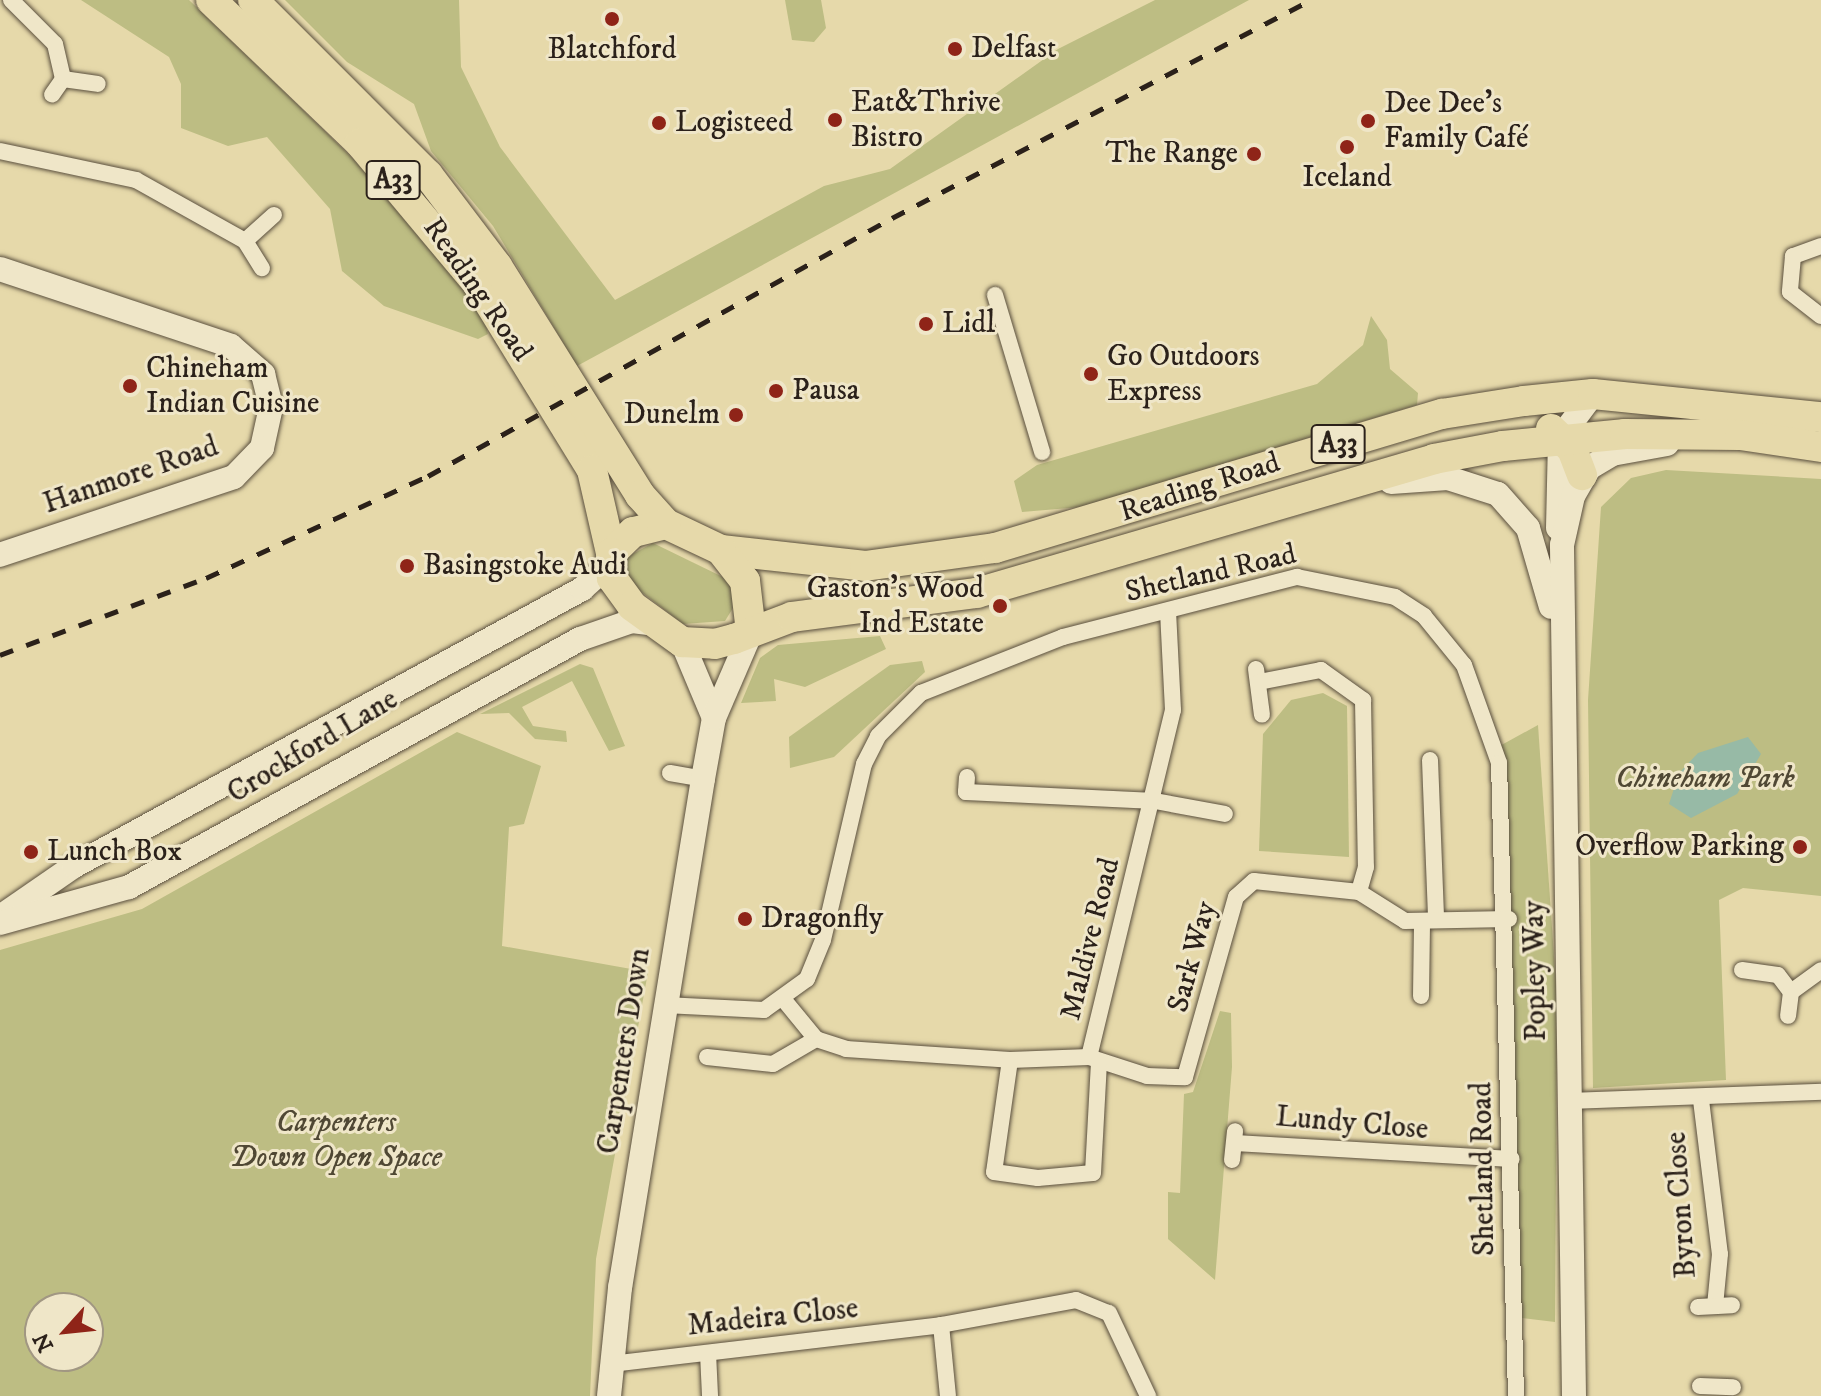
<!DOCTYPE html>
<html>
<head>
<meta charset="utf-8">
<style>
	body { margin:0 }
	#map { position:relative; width:1821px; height:1396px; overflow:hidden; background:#e6d9aa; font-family:"IM FELL DW Pica",serif }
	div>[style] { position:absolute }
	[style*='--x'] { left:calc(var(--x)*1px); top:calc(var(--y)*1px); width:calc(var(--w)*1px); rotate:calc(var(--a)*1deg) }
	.green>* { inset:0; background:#bdbd83 }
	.water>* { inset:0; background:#97baa6 }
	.roads { filter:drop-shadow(0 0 2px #5a4f3e) drop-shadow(0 0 2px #5a4f3e) }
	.street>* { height:16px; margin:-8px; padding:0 8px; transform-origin:8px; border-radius:8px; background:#efe6c8 }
	.secondary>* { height:24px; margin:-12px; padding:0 12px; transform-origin:12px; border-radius:12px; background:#efe6c8 }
	.highway>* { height:30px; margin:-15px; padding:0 15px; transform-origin:15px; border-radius:15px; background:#e6d9aa }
	.rail>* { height:5px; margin-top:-2.5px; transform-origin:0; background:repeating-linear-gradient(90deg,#2b211a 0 14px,transparent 0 28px) }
	.dots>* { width:22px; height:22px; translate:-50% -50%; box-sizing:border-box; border:4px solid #efe6c8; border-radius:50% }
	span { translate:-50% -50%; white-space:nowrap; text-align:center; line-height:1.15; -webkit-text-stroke:6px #efe6c8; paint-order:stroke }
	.shield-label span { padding:2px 6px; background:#efe6c8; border:2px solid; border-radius:6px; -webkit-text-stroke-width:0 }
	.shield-label { font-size:28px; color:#2b211a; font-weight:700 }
	.poi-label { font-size:30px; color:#2b211a }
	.left { translate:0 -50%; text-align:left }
	.right { translate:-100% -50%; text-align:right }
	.street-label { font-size:30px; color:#2b211a }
	.park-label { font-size:30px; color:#504834; font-style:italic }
	.north { position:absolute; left:24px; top:1292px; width:80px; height:80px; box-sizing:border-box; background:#efe6c8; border:2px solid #a19782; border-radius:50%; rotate:243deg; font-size:22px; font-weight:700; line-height:32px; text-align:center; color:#2b211a }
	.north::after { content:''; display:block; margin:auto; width:28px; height:36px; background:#8f2418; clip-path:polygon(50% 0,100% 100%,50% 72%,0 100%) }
</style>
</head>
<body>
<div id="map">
	<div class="green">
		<div style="clip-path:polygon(81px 0,189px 0,401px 205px,482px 309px,488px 334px,478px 339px,384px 306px,342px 271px,330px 209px,267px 137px,228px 146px,181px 128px,181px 84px,169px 57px)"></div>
		<div style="clip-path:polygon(285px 0,459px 0,461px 67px,500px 147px,615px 300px,824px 186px,890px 169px,1058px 49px,1155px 0,1249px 0,577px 366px,493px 226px,431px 151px,414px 104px,347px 62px)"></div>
		<div style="clip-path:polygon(785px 0,821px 0,826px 28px,814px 42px,792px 40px)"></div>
		<div style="clip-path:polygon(1371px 316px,1387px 340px,1390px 369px,1418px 393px,1417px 405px,1081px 507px,1022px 512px,1014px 481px,1037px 465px,1317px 384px,1363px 345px)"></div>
		<div style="clip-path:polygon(1666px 470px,1821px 479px,1821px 896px,1743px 888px,1719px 900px,1726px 1080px,1593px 1088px,1588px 700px,1601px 507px,1631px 478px)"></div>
		<div style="clip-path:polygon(653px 543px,731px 581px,736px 603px,725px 621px,683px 624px,626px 580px,627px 557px)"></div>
		<div style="clip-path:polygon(880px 636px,886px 649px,805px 687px,774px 679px,776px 701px,741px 703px,760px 658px,778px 645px)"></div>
		<div style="clip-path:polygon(922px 661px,925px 672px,834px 757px,790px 768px,789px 737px,890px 665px)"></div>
		<div style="clip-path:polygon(580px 664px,593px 668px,625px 746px,609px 751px,572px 681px,522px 707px,533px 726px,566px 731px,567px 742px,535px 739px,509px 713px,480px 714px)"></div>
		<div style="clip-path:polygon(1323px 693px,1347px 706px,1349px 857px,1259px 851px,1263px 734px,1291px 700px)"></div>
		<div style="clip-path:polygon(1538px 725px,1557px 1000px,1555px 1322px,1515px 1317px,1496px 748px)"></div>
		<div style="clip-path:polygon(evenodd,457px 732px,541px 766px,524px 824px,509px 827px,502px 946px,648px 972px,596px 1259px,590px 1396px,0 1396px,0 950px,142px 909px,457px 732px,40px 1308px,88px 1308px,88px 1356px,40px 1356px,40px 1308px)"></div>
		<div style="clip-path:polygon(1220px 1011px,1231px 1013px,1232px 1067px,1215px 1280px,1168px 1239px,1168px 1192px,1180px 1193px,1184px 1094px,1193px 1092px)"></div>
	</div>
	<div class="water">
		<div style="clip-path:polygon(1748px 737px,1761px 754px,1737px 794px,1691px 818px,1669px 804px,1679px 773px,1698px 753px)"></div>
	</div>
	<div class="roads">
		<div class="street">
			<div style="--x:11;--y:0;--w:62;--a:45"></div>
			<div style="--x:55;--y:44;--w:36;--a:77"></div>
			<div style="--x:63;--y:79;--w:19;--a:125"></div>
			<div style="--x:63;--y:79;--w:35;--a:8"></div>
			<div style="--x:0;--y:151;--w:139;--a:12"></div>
			<div style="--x:136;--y:180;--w:125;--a:29.2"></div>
			<div style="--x:245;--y:241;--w:32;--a:58"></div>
			<div style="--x:245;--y:241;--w:39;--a:-42"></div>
			<div style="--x:1821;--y:246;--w:30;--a:160"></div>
			<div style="--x:1793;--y:256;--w:36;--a:95"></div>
			<div style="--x:1790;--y:292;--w:39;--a:38"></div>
			<div style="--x:995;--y:295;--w:164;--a:73.3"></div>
			<div style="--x:1256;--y:669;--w:46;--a:82.6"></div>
			<div style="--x:1259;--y:682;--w:63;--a:-11"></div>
			<div style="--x:1321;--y:670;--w:52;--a:35.5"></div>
			<div style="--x:1363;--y:700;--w:167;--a:89"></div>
			<div style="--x:1366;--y:867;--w:26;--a:106"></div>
			<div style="--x:1430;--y:760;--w:159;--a:87.8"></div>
			<div style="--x:670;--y:773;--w:34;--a:10"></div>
			<div style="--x:967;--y:777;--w:15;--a:94"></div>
			<div style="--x:966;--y:792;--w:189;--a:2.7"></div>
			<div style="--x:1155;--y:801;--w:71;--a:10.5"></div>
			<div style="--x:1742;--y:970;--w:36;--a:8"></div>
			<div style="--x:1778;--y:975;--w:21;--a:53"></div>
			<div style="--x:1791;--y:992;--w:24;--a:97"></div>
			<div style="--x:1791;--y:992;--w:37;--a:-36"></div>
			<div style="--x:1421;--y:996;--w:75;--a:-89.2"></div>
			<div style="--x:784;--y:1000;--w:50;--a:50.6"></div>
			<div style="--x:816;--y:1039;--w:32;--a:18"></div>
			<div style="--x:846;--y:1049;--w:164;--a:3.8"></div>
			<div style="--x:1010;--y:1060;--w:79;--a:-2.2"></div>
			<div style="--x:665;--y:1005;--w:99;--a:2.9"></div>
			<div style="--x:764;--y:1010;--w:53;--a:-35.8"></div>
			<div style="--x:807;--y:979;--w:42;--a:-67.7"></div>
			<div style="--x:823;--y:940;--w:181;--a:-76.9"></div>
			<div style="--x:864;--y:764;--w:31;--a:-63"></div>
			<div style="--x:878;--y:736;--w:61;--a:-45"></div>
			<div style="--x:921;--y:693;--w:153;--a:-21.5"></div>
			<div style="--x:1063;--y:637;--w:242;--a:-14.4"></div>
			<div style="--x:1297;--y:577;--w:100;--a:11.5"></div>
			<div style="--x:1395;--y:597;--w:35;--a:33"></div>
			<div style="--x:1424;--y:616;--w:63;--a:50.8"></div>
			<div style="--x:1464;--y:665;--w:104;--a:70.3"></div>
			<div style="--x:1499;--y:763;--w:633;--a:88.46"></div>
			<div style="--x:707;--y:1057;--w:66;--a:6.1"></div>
			<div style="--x:773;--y:1064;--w:50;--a:-30.2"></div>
			<div style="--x:1089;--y:1057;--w:61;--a:18.1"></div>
			<div style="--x:1147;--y:1076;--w:38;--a:2"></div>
			<div style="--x:1185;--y:1077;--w:187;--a:-74.2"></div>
			<div style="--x:1236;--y:897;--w:24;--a:-42"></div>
			<div style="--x:1254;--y:881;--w:106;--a:6"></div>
			<div style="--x:1359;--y:892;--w:54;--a:32.2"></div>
			<div style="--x:1405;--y:921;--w:104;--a:-1.1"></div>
			<div style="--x:1089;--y:1057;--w:357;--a:-76.4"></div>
			<div style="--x:1173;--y:710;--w:99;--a:-92.9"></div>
			<div style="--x:1010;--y:1060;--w:113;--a:98.1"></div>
			<div style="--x:994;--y:1172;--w:44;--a:7.8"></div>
			<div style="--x:1038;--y:1178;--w:55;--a:-5.2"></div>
			<div style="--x:1093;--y:1173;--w:111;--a:-86.9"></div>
			<div style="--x:1701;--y:1100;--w:155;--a:83"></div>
			<div style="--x:1720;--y:1254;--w:52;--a:95.5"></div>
			<div style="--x:1570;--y:1101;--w:251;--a:-2.1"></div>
			<div style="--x:1235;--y:1143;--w:277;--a:3.3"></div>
			<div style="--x:1232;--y:1160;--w:29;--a:-84"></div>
			<div style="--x:1698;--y:1307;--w:34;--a:-3"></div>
			<div style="--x:941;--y:1325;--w:71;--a:84.4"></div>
			<div style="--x:708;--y:1353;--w:43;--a:87.3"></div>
			<div style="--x:611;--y:1364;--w:332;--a:-6.7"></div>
			<div style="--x:941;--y:1325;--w:137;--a:-10.5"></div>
			<div style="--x:1076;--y:1300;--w:35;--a:22"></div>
			<div style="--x:1109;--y:1313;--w:92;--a:64.8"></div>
			<div style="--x:1700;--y:1386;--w:33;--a:2"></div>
		</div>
		<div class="secondary">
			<div style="--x:0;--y:269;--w:243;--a:18.4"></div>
			<div style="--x:231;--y:346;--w:43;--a:41.2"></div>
			<div style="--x:263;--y:374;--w:34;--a:76"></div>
			<div style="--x:271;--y:407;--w:42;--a:102.4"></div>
			<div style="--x:262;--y:448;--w:40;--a:134"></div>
			<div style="--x:234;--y:477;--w:247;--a:161.6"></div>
			<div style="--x:1391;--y:482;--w:57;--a:-4"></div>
			<div style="--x:1448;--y:478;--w:52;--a:17.7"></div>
			<div style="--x:1498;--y:494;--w:45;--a:48.6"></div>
			<div style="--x:1528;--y:528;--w:82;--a:73.8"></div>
			<div style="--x:1558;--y:528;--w:90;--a:-88.7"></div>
			<div style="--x:1560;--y:438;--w:55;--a:-53.1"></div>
			<div style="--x:682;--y:642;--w:82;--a:67.2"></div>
			<div style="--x:0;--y:917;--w:90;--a:-34.6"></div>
			<div style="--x:74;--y:866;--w:579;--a:-28.6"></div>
			<div style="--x:582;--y:589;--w:36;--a:-42"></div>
			<div style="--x:0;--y:923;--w:134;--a:-15.6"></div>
			<div style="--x:129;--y:887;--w:515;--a:-28.81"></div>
			<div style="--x:580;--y:639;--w:55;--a:-19.1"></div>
			<div style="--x:632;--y:621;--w:23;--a:7"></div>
			<div style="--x:609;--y:1396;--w:109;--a:-84.2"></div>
			<div style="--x:620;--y:1288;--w:516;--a:-80.74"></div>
			<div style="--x:703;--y:779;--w:62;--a:-79.8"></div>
			<div style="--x:714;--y:718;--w:94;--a:-66.7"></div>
			<div style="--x:1574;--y:1396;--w:851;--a:-90.81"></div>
			<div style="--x:1562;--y:545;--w:50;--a:-77.3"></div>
			<div style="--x:1573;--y:496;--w:32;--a:-60"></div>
			<div style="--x:1589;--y:468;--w:27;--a:-31"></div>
			<div style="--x:1612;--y:454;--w:56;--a:-10.3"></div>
		</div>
		<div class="highway">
			<div style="--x:211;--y:0;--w:207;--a:43.8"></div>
			<div style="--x:360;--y:143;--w:182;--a:50.1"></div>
			<div style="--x:477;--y:283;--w:220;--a:58.4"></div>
			<div style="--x:592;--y:470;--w:85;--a:77.1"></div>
			<div style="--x:253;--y:0;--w:247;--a:45"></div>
			<div style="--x:428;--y:175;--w:114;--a:52.8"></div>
			<div style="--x:497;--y:266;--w:270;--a:58"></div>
			<div style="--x:640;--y:495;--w:39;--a:48"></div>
			<div style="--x:1551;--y:429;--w:29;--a:44"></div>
			<div style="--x:1572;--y:449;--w:28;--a:69"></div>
			<div style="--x:721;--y:550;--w:145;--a:6.3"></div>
			<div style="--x:865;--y:566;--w:131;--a:-7.9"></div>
			<div style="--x:995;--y:548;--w:467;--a:-16.7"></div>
			<div style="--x:1442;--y:414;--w:83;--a:-9"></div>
			<div style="--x:1524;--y:401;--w:69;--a:-5.8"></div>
			<div style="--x:1593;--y:394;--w:229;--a:5.8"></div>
			<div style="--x:751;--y:632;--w:51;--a:-96.7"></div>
			<div style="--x:745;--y:581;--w:39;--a:-128"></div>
			<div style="--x:721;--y:550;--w:61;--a:-154.7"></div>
			<div style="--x:666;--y:524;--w:34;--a:166"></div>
			<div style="--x:633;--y:532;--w:30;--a:136"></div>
			<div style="--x:611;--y:553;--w:25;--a:88"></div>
			<div style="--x:612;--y:578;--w:34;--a:54"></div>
			<div style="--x:632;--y:606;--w:62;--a:35.8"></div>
			<div style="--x:682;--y:642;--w:33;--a:3"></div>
			<div style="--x:715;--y:644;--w:20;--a:-15"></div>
			<div style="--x:734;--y:639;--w:62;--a:-20.8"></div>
			<div style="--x:792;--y:617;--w:187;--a:-7.4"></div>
			<div style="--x:977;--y:593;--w:476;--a:-16.3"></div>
			<div style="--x:1434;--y:459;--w:70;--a:-10.7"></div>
			<div style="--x:1503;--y:446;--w:123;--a:-5.6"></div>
			<div style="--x:1625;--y:434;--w:115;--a:0.5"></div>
			<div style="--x:1740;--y:435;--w:82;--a:8.4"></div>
		</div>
	</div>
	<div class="rail">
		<div style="--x:0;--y:655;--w:220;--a:-20.5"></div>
		<div style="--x:206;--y:578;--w:244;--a:-24.7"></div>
		<div style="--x:428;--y:476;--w:531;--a:-29.08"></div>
		<div style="--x:892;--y:218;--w:471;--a:-27.5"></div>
	</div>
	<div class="dots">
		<div style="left:612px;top:19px;background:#8f2418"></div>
		<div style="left:955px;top:49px;background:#8f2418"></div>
		<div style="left:835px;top:120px;background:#8f2418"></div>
		<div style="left:1368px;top:121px;background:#8f2418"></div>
		<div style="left:659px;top:123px;background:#8f2418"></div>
		<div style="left:1347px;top:147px;background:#8f2418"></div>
		<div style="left:1254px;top:154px;background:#8f2418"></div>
		<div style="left:926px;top:324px;background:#8f2418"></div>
		<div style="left:1091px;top:374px;background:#8f2418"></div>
		<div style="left:130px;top:386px;background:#8f2418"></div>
		<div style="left:776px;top:391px;background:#8f2418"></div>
		<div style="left:736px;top:415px;background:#8f2418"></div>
		<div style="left:407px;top:566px;background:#8f2418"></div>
		<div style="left:1000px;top:606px;background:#8f2418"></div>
		<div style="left:1800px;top:847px;background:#8f2418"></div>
		<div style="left:31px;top:852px;background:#8f2418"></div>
		<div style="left:745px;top:919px;background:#8f2418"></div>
	</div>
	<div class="shield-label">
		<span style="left:393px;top:180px">A33</span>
		<span style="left:1338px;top:444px">A33</span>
	</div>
	<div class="poi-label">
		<span class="left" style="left:971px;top:49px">Delfast</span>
		<span style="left:612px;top:50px">Blatchford</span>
		<span class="left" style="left:851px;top:120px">Eat&amp;Thrive<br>Bistro</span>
		<span class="left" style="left:1384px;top:121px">Dee Dee's<br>Family Café</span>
		<span class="left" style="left:675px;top:123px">Logisteed</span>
		<span class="right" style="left:1238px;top:154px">The Range</span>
		<span style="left:1347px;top:178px">Iceland</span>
		<span class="left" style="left:942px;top:324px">Lidl</span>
		<span class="left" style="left:1107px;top:374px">Go Outdoors<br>Express</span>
		<span class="left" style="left:146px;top:386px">Chineham<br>Indian Cuisine</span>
		<span class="left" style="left:792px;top:391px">Pausa</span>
		<span class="right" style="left:720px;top:415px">Dunelm</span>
		<span class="left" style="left:423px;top:566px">Basingstoke Audi</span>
		<span class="right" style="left:984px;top:606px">Gaston's Wood<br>Ind Estate</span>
		<span class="right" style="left:1784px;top:847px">Overflow Parking</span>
		<span class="left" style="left:47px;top:852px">Lunch Box</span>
		<span class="left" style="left:761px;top:919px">Dragonfly</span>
	</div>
	<div class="street-label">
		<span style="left:477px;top:290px;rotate:55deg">Reading Road</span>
		<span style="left:131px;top:476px;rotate:-19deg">Hanmore Road</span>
		<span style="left:1200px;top:488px;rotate:-18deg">Reading Road</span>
		<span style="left:1211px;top:574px;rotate:-13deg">Shetland Road</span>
		<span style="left:313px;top:747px;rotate:-31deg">Crockford Lane</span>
		<span style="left:1091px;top:939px;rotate:-76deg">Maldive Road</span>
		<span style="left:1193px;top:957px;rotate:-75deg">Sark Way</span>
		<span style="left:1536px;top:971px;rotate:-91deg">Popley Way</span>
		<span style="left:625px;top:1051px;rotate:-81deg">Carpenters Down</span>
		<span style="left:1352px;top:1124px;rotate:5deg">Lundy Close</span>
		<span style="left:1484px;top:1169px;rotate:-91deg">Shetland Road</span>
		<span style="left:1682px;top:1205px;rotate:-94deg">Byron Close</span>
		<span style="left:773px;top:1318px;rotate:-6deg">Madeira Close</span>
	</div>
	<div class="park-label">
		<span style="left:1705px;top:779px">Chineham Park</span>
		<span style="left:336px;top:1140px">Carpenters<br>Down Open Space</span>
	</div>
	<div class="north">N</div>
</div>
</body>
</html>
